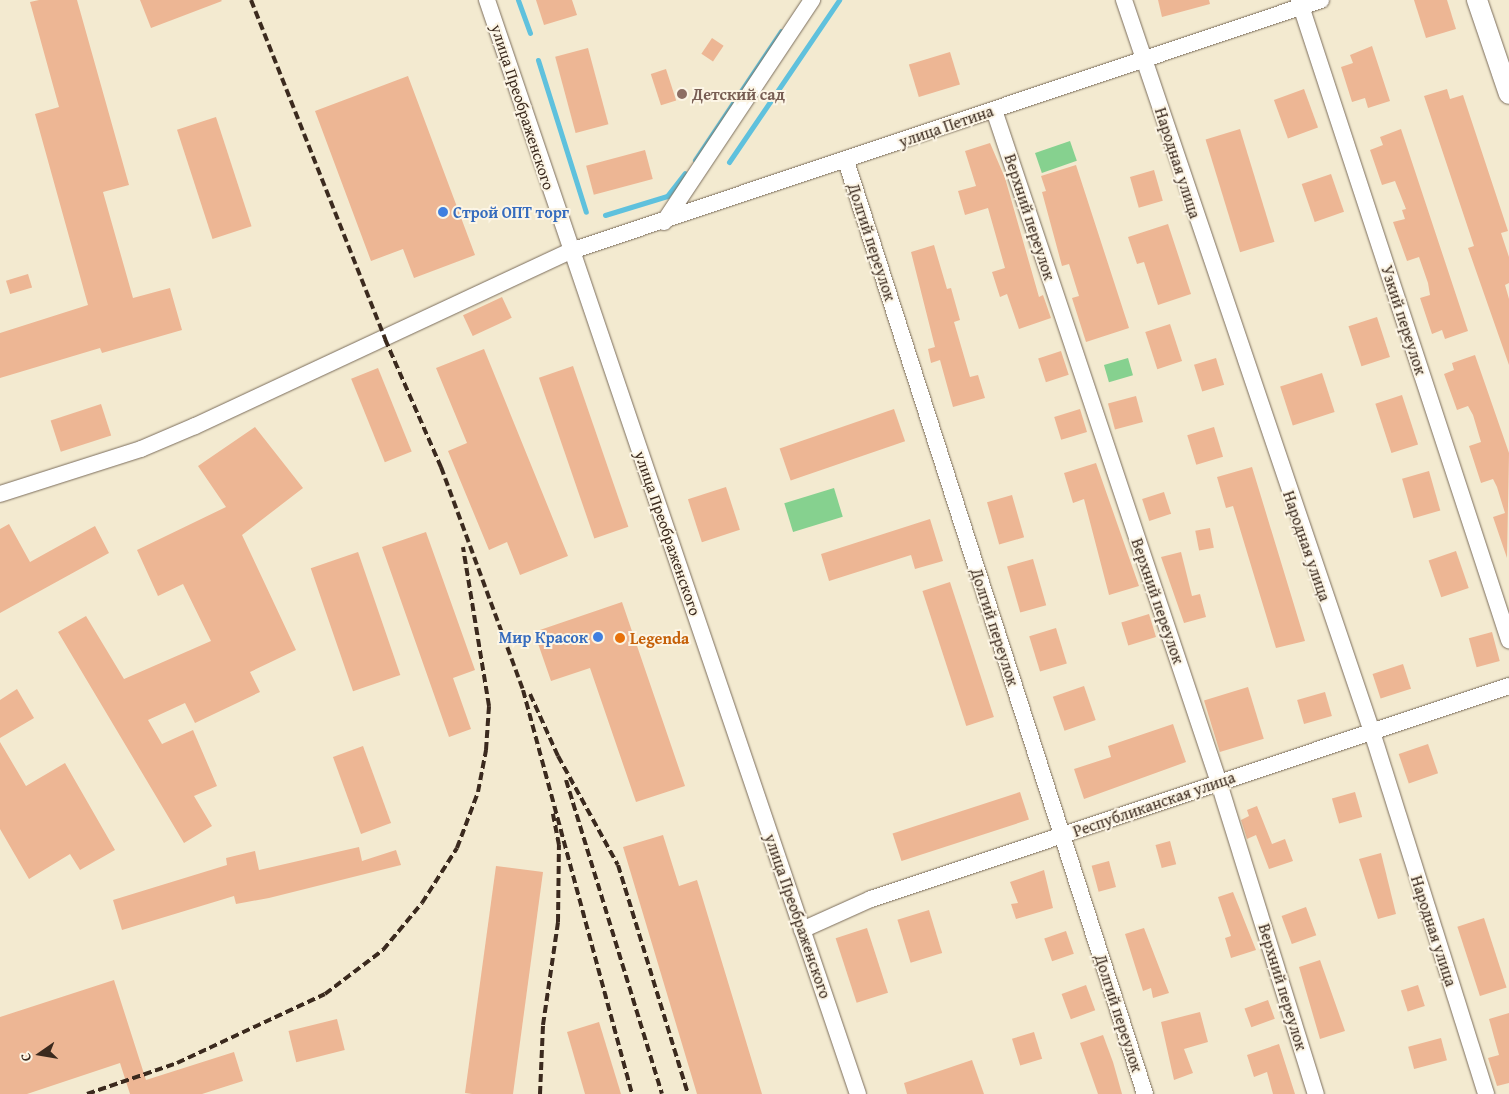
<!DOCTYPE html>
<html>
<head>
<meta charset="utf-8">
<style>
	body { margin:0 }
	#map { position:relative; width:1509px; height:1094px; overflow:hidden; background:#f3ead0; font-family:"Gentium Book Plus",serif }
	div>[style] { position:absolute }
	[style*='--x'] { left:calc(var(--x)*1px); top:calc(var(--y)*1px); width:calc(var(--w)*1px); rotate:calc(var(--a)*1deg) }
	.green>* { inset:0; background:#86d18f; transform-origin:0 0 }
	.stream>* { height:5px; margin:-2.5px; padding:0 2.5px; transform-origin:2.5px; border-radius:2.5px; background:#5fc1dd }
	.building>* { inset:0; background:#edb694; transform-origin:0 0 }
	.roads { filter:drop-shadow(0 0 1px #7b6d5c) drop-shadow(0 0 1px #7b6d5c) }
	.minor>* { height:16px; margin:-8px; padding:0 8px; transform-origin:8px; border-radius:8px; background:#fff }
	.major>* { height:20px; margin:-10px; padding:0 10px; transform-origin:10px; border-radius:10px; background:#fff }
	.rail>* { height:4px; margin-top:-2px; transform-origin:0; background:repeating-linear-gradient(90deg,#3b2a1e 0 8px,transparent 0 12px) }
	.dots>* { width:14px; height:14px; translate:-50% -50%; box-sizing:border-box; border:2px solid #fcf5e5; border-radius:50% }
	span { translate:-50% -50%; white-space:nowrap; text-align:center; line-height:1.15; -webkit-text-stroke:4px #fcf5e5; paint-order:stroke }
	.education-label { font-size:16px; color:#785e54; font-weight:700 }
	.left { translate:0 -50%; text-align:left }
	.street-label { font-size:16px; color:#3b2a1e }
	.shop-label { font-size:16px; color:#366cbe; font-weight:700 }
	.right { translate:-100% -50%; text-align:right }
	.food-label { font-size:16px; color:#c56008; font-weight:700 }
	.north { position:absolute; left:15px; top:1029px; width:50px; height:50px; -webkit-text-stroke:4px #fcf5e5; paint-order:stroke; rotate:257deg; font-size:14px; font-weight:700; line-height:20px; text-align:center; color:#3b2a1e }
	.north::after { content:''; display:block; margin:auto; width:18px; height:22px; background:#3b2a1e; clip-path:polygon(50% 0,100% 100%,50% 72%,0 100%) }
</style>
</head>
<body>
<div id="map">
	<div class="green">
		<div style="left:1070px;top:141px;width:21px;height:37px;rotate:71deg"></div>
		<div style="left:1128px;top:358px;width:18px;height:25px;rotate:74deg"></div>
		<div style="left:834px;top:488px;width:30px;height:52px;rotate:73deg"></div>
	</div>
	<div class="stream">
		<div style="--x:518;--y:0;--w:35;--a:70"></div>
		<div style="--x:538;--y:60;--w:159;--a:72.5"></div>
		<div style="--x:695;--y:160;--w:155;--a:-56.3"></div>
		<div style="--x:729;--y:162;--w:196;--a:-55.8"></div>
		<div style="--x:605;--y:215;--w:65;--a:-17"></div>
		<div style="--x:667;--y:196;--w:29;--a:-52"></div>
	</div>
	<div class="building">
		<div style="clip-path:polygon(39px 0,77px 0,129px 185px,103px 192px,133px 298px,170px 288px,182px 330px,102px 353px,100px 348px,0 378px,0 333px,88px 305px,35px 114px,59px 107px,30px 2px)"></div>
		<div style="clip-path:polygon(140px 0,221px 0,222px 1px,151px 28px)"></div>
		<div style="clip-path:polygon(536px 0,572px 0,577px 15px,544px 25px)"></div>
		<div style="clip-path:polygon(1158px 0,1209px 0,1210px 4px,1162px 17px)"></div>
		<div style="clip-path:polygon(1414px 0,1447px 0,1456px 29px,1426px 38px)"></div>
		<div style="left:712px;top:38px;width:14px;height:19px;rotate:34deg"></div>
		<div style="clip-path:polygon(1372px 46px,1390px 101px,1368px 108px,1365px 98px,1352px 102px,1341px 67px,1353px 63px,1350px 55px)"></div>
		<div style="left:588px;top:48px;width:79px;height:34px;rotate:75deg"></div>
		<div style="left:950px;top:52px;width:34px;height:43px;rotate:73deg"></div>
		<div style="left:666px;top:69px;width:33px;height:16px;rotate:72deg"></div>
		<div style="clip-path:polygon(408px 76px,475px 255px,414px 278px,403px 249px,371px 261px,315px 111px)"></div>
		<div style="left:1304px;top:89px;width:41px;height:32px;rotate:70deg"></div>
		<div style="clip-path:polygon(1447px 89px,1450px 99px,1463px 95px,1508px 231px,1501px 233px,1509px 257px,1509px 283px,1505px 285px,1509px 299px,1509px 365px,1468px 248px,1474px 246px,1424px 96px)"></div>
		<div style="left:216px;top:117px;width:115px;height:41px;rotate:72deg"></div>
		<div style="left:1240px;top:129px;width:118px;height:36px;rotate:73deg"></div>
		<div style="clip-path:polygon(1401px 129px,1468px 331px,1445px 339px,1442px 330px,1432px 334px,1420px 298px,1430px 295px,1428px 283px,1419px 257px,1407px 261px,1393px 222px,1405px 219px,1402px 210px,1406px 209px,1395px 181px,1382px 185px,1370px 150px,1383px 145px,1380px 137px)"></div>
		<div style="clip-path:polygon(990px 143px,1005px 178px,1039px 297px,1043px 295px,1051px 318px,1019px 329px,1007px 294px,1000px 297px,992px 272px,1005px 268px,988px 208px,965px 215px,958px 191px,976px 186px,965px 151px)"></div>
		<div style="left:645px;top:150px;width:30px;height:61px;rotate:75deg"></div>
		<div style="clip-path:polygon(1076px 165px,1129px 328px,1086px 342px,1072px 298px,1079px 296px,1069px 264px,1062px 266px,1042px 192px,1046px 191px,1041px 176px)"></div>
		<div style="left:1154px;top:170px;width:32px;height:25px;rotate:74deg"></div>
		<div style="left:1331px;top:174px;width:40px;height:31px;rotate:71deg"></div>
		<div style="clip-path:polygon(1168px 224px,1191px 294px,1158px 305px,1144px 262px,1137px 264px,1128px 237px)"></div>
		<div style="clip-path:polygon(934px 245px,947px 289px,951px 288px,960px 320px,954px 322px,970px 377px,978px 375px,985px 398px,953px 407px,940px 360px,931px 363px,928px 349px,935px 347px,911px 252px)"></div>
		<div style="left:28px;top:274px;width:14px;height:23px;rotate:73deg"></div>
		<div style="left:502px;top:297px;width:23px;height:43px;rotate:65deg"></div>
		<div style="left:1377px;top:317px;width:42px;height:30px;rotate:72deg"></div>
		<div style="left:1170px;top:324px;width:39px;height:26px;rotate:72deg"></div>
		<div style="clip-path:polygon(484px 349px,568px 556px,520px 575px,507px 542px,489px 550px,448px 451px,467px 443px,436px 368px)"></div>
		<div style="left:1061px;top:351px;width:25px;height:24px;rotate:72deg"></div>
		<div style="clip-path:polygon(1475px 355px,1509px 453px,1507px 558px,1493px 517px,1505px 513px,1497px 487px,1493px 479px,1481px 483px,1469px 446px,1481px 442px,1473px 415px,1468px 406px,1457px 410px,1444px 374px,1454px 370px,1452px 363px)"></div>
		<div style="left:1216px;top:358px;width:28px;height:23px;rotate:73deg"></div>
		<div style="left:573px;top:366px;width:170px;height:36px;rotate:71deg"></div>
		<div style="left:378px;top:368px;width:90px;height:29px;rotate:68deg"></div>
		<div style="left:1322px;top:373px;width:41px;height:44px;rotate:72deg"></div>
		<div style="left:1402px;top:395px;width:52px;height:28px;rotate:72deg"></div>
		<div style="left:1136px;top:396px;width:27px;height:29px;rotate:75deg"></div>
		<div style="left:101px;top:404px;width:33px;height:53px;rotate:72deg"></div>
		<div style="left:894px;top:409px;width:34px;height:121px;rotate:71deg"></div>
		<div style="left:1080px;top:409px;width:24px;height:27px;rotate:73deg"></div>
		<div style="clip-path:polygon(255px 427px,303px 488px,242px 535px,296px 650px,250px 672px,260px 692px,195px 723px,185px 703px,148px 720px,162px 744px,193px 730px,217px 786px,194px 796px,212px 826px,184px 843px,58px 632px,86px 616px,124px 679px,211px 641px,183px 584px,158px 596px,137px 550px,226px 507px,198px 466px)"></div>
		<div style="left:1214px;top:427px;width:31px;height:28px;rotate:73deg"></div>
		<div style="clip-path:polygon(1096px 463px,1139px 586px,1109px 595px,1084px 499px,1073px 503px,1064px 473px)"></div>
		<div style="clip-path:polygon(1252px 467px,1305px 641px,1276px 648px,1233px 506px,1226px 508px,1217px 477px)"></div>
		<div style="left:1429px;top:471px;width:41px;height:28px;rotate:74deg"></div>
		<div style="left:726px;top:487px;width:45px;height:40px;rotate:72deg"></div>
		<div style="left:1164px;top:492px;width:23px;height:23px;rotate:72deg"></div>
		<div style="left:1012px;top:495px;width:44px;height:26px;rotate:74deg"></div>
		<div style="clip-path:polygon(930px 519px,943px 561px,915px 569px,911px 555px,829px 581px,821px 554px)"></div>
		<div style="clip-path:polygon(9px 524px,30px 562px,95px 526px,109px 553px,0 613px,0 529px)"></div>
		<div style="left:1210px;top:528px;width:20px;height:15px;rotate:79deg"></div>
		<div style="clip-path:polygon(426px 532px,475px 670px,453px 678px,471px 729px,449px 737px,382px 547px)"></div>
		<div style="left:1456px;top:551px;width:39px;height:29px;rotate:71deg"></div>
		<div style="left:358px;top:552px;width:130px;height:50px;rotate:71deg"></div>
		<div style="clip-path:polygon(1181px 552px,1192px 596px,1200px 594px,1206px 617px,1184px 623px,1161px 557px)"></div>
		<div style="left:1033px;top:559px;width:48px;height:27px;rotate:74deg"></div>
		<div style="left:950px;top:582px;width:142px;height:29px;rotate:72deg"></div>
		<div style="clip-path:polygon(622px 602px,685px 786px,636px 802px,590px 668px,551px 681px,534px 632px)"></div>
		<div style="left:1149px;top:614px;width:24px;height:29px;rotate:73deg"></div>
		<div style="left:1056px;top:628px;width:37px;height:28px;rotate:73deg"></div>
		<div style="left:1492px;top:632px;width:30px;height:24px;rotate:75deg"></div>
		<div style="left:1403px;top:664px;width:26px;height:32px;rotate:72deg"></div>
		<div style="left:1084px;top:686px;width:36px;height:33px;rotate:71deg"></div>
		<div style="left:1248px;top:687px;width:54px;height:46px;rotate:73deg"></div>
		<div style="clip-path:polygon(17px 689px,34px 718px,0 738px,0 700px)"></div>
		<div style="left:1325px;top:692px;width:25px;height:29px;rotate:74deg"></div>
		<div style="clip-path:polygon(1173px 724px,1186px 762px,1084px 799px,1074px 769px,1111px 757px,1108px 746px)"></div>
		<div style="clip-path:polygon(0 742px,26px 786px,65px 763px,115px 850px,80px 870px,70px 854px,29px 879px,0 829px)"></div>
		<div style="left:1428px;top:744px;width:31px;height:31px;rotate:71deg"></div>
		<div style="left:363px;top:746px;width:82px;height:32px;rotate:70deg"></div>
		<div style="left:1020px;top:792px;width:29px;height:134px;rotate:72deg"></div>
		<div style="left:1355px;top:792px;width:26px;height:24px;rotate:74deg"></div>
		<div style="clip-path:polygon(1257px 806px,1272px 844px,1285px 839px,1293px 861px,1269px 869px,1256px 835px,1247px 839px,1241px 820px,1249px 816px,1247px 810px)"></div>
		<div style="clip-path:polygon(663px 835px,679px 886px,697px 880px,762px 1094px,697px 1094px,623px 847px)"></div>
		<div style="left:1170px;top:841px;width:24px;height:15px;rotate:75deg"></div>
		<div style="clip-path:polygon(359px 847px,362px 861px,396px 850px,401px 865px,269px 898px,236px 904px,234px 896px,122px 930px,113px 900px,227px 865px,226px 858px,255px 851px,259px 870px)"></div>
		<div style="clip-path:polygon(1381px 853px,1396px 914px,1378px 919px,1359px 859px)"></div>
		<div style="left:1109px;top:861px;width:27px;height:18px;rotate:75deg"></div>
		<div style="clip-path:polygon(496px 866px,543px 872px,513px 1094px,472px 1094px,465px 1093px)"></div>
		<div style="clip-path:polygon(1044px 870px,1053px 908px,1016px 919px,1011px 904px,1018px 903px,1010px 882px)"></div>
		<div style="clip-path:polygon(1233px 892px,1256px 950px,1231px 958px,1225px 938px,1231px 936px,1218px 897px)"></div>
		<div style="left:1306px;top:907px;width:30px;height:26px;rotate:70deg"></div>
		<div style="left:929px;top:910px;width:45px;height:33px;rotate:73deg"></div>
		<div style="left:1484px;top:918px;width:73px;height:28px;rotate:72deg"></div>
		<div style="left:867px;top:928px;width:68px;height:33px;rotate:72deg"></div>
		<div style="clip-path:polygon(1144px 928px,1169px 993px,1153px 998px,1151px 988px,1143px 991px,1125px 934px)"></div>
		<div style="left:1066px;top:931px;width:24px;height:23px;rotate:71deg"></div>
		<div style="clip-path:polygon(1320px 960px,1345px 1031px,1320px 1039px,1299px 967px)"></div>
		<div style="clip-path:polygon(114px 980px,146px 1080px,234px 1052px,243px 1081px,202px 1094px,130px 1094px,120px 1063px,27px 1094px,0 1094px,0 1017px)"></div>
		<div style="left:1086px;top:985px;width:27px;height:26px;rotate:70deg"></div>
		<div style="left:1418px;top:985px;width:22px;height:18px;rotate:72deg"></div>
		<div style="left:1268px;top:1000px;width:20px;height:25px;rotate:70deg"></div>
		<div style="clip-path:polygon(1200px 1012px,1208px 1042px,1184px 1049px,1193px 1073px,1174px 1080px,1161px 1022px)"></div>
		<div style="clip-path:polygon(1509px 1013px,1509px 1083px,1497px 1086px,1488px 1058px,1499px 1055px,1489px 1019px)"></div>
		<div style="left:337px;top:1019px;width:32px;height:50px;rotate:76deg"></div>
		<div style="clip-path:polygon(599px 1022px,621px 1094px,585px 1094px,567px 1032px)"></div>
		<div style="left:1034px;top:1032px;width:28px;height:23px;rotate:73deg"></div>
		<div style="clip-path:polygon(1103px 1035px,1113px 1062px,1122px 1094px,1098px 1094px,1080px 1043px)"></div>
		<div style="left:1441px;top:1038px;width:23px;height:34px;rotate:75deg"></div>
		<div style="clip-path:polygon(1279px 1044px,1295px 1094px,1273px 1094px,1267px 1072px,1254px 1077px,1247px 1055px)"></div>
		<div style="clip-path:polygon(972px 1060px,984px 1094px,907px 1094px,904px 1083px)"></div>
	</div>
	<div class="roads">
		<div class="minor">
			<div style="--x:487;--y:0;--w:1155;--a:71.27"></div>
			<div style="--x:1124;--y:0;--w:773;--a:71.28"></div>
			<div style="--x:1372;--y:732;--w:380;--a:72.5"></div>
			<div style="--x:1299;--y:0;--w:674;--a:71.83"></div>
			<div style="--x:994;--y:110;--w:706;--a:71.51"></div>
			<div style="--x:1218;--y:780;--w:329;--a:72.7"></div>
			<div style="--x:846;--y:161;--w:980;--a:72.23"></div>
			<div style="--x:664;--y:222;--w:267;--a:-56.3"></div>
			<div style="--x:0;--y:494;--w:148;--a:-17.7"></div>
			<div style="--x:141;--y:449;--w:59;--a:-23.1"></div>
			<div style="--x:195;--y:426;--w:415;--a:-25"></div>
			<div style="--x:571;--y:251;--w:791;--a:-18.5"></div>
			<div style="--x:802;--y:930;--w:76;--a:-24.2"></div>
			<div style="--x:871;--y:899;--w:673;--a:-18.46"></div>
		</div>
		<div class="major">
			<div style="--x:1477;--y:0;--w:99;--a:71.2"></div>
		</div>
	</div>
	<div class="rail">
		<div style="--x:251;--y:0;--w:365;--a:68.4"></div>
		<div style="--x:385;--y:339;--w:140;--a:66.4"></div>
		<div style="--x:441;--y:467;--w:238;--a:69.8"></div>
		<div style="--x:523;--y:690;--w:418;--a:74.9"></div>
		<div style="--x:530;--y:694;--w:68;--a:65.7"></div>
		<div style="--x:558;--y:756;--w:124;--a:61.2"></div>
		<div style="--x:618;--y:865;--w:239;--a:73"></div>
		<div style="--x:566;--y:780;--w:328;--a:73"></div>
		<div style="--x:87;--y:1094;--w:95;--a:-19"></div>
		<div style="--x:177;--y:1063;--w:163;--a:-25"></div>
		<div style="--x:325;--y:994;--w:73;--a:-37.2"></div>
		<div style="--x:383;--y:950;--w:61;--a:-50.3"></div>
		<div style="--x:422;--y:903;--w:65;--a:-57.5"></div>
		<div style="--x:457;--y:848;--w:60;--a:-69.4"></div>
		<div style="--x:478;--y:792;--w:43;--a:-79.2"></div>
		<div style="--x:486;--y:750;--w:44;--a:-86.1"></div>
		<div style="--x:489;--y:706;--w:161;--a:-99.3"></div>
		<div style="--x:540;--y:1094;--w:69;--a:-87.5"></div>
		<div style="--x:543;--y:1025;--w:104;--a:-81.7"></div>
		<div style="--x:558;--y:922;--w:77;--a:-89.3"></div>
		<div style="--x:559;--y:845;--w:32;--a:-101"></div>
	</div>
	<div class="dots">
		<div style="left:682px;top:94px;background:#8d6e63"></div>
		<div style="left:443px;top:212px;background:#3f7fe0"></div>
		<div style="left:598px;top:637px;background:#3f7fe0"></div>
		<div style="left:620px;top:638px;background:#e8710a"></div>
	</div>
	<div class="education-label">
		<span class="left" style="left:692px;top:94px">Детский сад</span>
	</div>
	<div class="street-label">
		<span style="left:523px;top:107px;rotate:72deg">улица Преображенского</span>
		<span style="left:946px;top:126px;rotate:-19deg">улица Петина</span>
		<span style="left:1178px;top:163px;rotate:72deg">Народная улица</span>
		<span style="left:1030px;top:217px;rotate:72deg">Верхний переулок</span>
		<span style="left:872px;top:242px;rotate:72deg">Долгий переулок</span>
		<span style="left:1404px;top:320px;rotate:72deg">Узкий переулок</span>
		<span style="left:668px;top:533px;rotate:71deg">улица Преображенского</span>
		<span style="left:1307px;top:546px;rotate:71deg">Народная улица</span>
		<span style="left:1158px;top:601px;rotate:71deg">Верхний переулок</span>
		<span style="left:995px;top:627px;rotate:72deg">Долгий переулок</span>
		<span style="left:1154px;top:804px;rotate:-19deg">Республиканская улица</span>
		<span style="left:798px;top:916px;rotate:71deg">улица Преображенского</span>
		<span style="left:1434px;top:931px;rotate:72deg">Народная улица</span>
		<span style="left:1283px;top:987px;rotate:73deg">Верхний переулок</span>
		<span style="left:1119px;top:1013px;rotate:72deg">Долгий переулок</span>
	</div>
	<div class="shop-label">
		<span class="left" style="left:453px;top:212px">Строй ОПТ торг</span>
		<span class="right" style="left:588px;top:637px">Мир Красок</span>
	</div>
	<div class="food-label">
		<span class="left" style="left:630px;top:638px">Legenda</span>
	</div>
	<div class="north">С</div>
</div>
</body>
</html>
